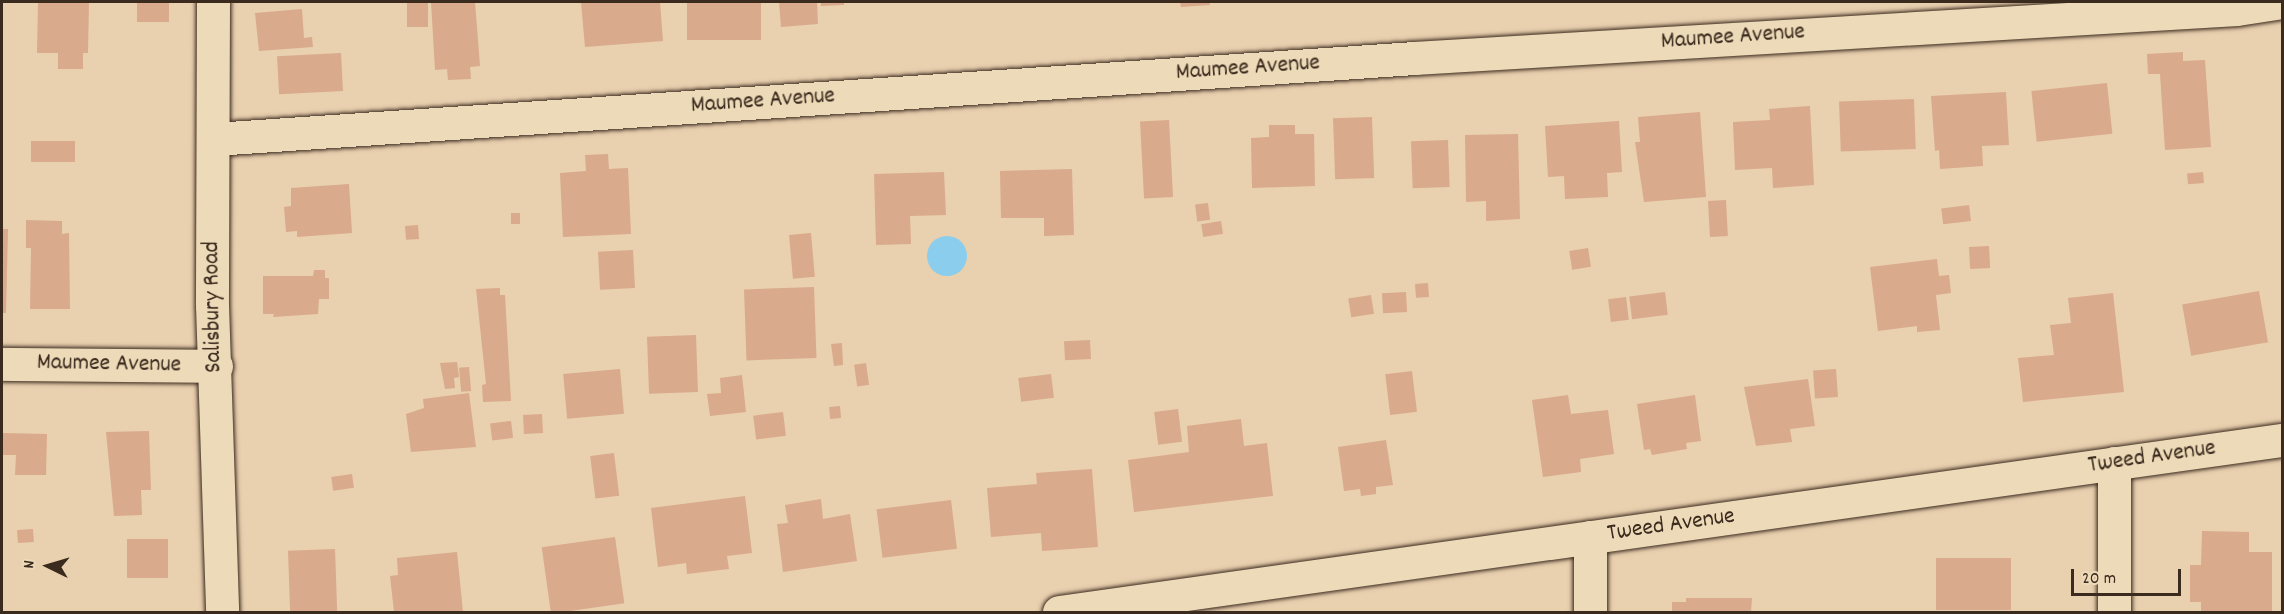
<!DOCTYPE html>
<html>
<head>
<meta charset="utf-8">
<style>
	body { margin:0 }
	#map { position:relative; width:2284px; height:614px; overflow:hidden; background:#e9d0af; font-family:Dekko,sans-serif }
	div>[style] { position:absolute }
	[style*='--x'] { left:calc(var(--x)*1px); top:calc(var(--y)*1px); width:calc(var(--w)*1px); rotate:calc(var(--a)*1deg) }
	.water>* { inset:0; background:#8bcded }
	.round { border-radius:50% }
	.building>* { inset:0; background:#d9aa8b; transform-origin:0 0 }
	.roads { filter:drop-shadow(0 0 2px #3b2a1e) drop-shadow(0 0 2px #3b2a1e) }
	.street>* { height:33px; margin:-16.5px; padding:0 16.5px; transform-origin:16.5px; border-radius:16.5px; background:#eddab8 }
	span { translate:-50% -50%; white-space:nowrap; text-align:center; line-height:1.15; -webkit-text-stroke:4.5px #eddab8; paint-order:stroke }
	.street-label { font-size:24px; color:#3b2a1e }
	.frame { position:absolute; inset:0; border:3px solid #3b2a1e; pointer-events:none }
	.north { position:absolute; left:18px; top:536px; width:60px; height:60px; -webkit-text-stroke:4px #eddab8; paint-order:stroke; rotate:275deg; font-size:16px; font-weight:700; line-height:24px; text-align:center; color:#3b2a1e }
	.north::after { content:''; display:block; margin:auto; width:21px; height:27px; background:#3b2a1e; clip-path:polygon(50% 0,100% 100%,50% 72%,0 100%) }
	.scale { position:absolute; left:2071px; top:569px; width:110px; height:27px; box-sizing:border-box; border:3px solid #3b2a1e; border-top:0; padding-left:8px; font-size:18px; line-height:21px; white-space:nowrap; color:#3b2a1e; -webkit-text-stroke:4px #eddab8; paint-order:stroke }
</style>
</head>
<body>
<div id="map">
	<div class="water">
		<div class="round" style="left:927px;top:236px;width:40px;height:40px"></div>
	</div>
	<div class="building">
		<div style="clip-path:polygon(38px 2px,89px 2px,88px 53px,83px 53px,83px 69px,58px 69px,58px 53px,37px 53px)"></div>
		<div style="left:137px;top:2px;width:32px;height:20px"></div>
		<div style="left:407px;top:2px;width:21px;height:25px"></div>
		<div style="clip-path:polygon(431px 2px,475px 2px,480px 66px,470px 67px,471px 79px,448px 80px,447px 69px,435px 70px)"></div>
		<div style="clip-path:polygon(581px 2px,660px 2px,663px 41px,585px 47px)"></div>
		<div style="left:687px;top:2px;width:74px;height:38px"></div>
		<div style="clip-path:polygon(779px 2px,817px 2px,818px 24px,781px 27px)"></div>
		<div style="clip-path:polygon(821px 2px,844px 2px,844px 5px,821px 6px)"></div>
		<div style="clip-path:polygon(1180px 2px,1209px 2px,1210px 5px,1181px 7px)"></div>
		<div style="clip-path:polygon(302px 9px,304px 38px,312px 37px,313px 47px,259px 51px,255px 13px)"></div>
		<div style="clip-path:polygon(2183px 52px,2183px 61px,2205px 60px,2211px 147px,2165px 150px,2160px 74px,2148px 74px,2147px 54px)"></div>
		<div style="left:341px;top:53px;width:38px;height:64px;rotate:87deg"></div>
		<div style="left:2107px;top:83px;width:51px;height:76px;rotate:84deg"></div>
		<div style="clip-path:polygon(2006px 92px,2009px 145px,1982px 146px,1983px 166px,1940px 169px,1939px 150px,1935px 151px,1931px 96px)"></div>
		<div style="left:1914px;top:99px;width:50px;height:75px;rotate:88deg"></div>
		<div style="clip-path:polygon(1810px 106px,1814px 185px,1773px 188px,1772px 168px,1735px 170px,1733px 122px,1770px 120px,1769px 109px)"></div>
		<div style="clip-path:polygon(1700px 112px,1706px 197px,1644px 202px,1635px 142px,1640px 142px,1638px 117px)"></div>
		<div style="left:1372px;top:117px;width:61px;height:39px;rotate:88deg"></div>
		<div style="left:1169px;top:120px;width:77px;height:29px;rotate:87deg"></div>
		<div style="clip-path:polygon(1619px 121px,1622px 172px,1607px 173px,1608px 197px,1565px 199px,1564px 176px,1548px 177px,1545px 126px)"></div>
		<div style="clip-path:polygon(1269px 125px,1295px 125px,1295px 134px,1314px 134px,1315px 186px,1252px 188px,1251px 138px,1269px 137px)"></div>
		<div style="clip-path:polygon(1518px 134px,1520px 219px,1486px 221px,1486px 201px,1466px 202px,1465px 135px)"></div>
		<div style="left:1448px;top:140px;width:47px;height:37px;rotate:88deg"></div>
		<div style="left:31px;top:141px;width:44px;height:21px"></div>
		<div style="clip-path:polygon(608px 154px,609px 169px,628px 168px,631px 234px,563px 237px,560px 173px,586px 171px,585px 155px)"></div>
		<div style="clip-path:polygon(1072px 169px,1074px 235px,1044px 236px,1044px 218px,1001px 218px,1000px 171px)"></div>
		<div style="clip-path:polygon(944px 172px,946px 215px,910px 216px,911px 244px,876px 245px,874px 174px)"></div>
		<div style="left:2203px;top:172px;width:11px;height:16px;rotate:85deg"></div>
		<div style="clip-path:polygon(349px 184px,352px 233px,297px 237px,297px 231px,286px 232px,284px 207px,291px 206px,291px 188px)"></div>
		<div style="left:1726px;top:200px;width:36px;height:18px;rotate:87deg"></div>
		<div style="left:1208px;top:203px;width:17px;height:13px;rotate:83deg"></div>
		<div style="left:1969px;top:205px;width:16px;height:28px;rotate:83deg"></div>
		<div style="left:511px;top:213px;width:9px;height:11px"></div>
		<div style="clip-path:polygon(26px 220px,62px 221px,62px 234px,69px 233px,70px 309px,30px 309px,31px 248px,26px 248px)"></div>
		<div style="left:1221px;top:221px;width:13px;height:20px;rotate:81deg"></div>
		<div style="left:418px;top:225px;width:14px;height:13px;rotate:86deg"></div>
		<div style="clip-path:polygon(2px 229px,8px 229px,6px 313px,2px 313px)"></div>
		<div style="left:811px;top:233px;width:44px;height:22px;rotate:85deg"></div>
		<div style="left:1989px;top:246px;width:22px;height:20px;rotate:87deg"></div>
		<div style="left:1588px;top:248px;width:19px;height:19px;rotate:81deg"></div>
		<div style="left:633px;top:250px;width:38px;height:35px;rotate:87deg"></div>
		<div style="clip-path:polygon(1937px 259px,1939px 276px,1949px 275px,1951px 293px,1936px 295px,1940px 330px,1917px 332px,1917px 326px,1878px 331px,1870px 267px)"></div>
		<div style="clip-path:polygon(314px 270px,325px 270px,325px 278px,329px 278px,329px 299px,319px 299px,318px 314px,273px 317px,274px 314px,263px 314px,263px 276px,313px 276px)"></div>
		<div style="left:1428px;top:283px;width:14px;height:13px;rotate:86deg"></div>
		<div style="left:814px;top:287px;width:71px;height:70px;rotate:88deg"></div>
		<div style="clip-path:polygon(500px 288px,500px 295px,505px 295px,511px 401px,483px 402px,482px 385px,486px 384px,476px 289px)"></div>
		<div style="left:2259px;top:291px;width:52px;height:78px;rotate:80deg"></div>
		<div style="left:1406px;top:292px;width:20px;height:24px;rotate:87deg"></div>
		<div style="left:1665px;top:292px;width:23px;height:36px;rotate:83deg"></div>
		<div style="clip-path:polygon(2113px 293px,2124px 392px,2023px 402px,2018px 358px,2054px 355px,2050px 325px,2071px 323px,2068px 298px)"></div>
		<div style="left:1371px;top:295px;width:19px;height:23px;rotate:81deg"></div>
		<div style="left:1626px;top:297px;width:23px;height:18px;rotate:83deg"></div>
		<div style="left:696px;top:335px;width:57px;height:49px;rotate:88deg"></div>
		<div style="left:1090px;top:340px;width:19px;height:26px;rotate:87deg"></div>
		<div style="clip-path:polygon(842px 343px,843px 365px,834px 366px,831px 344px)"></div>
		<div style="clip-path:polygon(457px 362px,459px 377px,454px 378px,455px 388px,445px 389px,440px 363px)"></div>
		<div style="left:866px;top:363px;width:22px;height:12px;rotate:82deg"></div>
		<div style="left:469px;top:367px;width:24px;height:10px;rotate:85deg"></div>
		<div style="left:620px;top:369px;width:45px;height:57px;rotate:85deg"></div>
		<div style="left:1836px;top:369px;width:28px;height:23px;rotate:86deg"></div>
		<div style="left:1412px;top:371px;width:41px;height:27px;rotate:83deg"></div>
		<div style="left:1051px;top:374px;width:24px;height:33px;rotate:83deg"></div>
		<div style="clip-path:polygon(742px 375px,746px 412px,710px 416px,707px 394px,721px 393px,720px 378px)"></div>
		<div style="clip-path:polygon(1808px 379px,1815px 426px,1790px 429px,1792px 442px,1756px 446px,1744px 387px)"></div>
		<div style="clip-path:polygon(469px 393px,476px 447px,411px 452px,406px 414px,424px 408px,423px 399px)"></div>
		<div style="clip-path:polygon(1568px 395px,1571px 414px,1608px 410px,1614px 454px,1580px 459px,1581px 472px,1543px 477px,1532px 400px)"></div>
		<div style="clip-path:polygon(1695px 395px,1701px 441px,1686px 443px,1687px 449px,1652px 455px,1650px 449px,1644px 450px,1637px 404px)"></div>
		<div style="left:840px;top:406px;width:12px;height:11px;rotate:85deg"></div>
		<div style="left:1178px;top:409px;width:33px;height:24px;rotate:83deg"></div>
		<div style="left:783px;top:412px;width:24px;height:30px;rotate:83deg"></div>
		<div style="left:542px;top:414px;width:19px;height:19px;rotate:87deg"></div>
		<div style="clip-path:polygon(1241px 419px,1244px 446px,1267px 443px,1273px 496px,1134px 512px,1128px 460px,1189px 452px,1187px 426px)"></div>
		<div style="left:511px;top:421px;width:17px;height:21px;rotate:83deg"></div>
		<div style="clip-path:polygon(149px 431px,151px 490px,141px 490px,142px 515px,114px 516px,106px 432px)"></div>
		<div style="clip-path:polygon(2px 433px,47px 434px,46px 475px,15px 475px,16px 455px,2px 455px)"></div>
		<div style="clip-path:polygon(1386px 440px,1393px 485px,1376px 487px,1376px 494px,1361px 496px,1360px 489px,1344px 491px,1338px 447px)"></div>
		<div style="left:614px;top:453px;width:43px;height:24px;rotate:83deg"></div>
		<div style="clip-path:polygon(1092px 469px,1098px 547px,1042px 551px,1041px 533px,991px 537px,987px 488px,1037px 484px,1036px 473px)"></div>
		<div style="left:352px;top:474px;width:14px;height:21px;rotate:82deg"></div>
		<div style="clip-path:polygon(745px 496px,752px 553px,727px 556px,729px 569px,687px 574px,686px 563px,658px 567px,651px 508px)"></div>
		<div style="clip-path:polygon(821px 499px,823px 519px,850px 514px,857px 561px,783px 572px,777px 524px,788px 523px,785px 505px)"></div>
		<div style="left:951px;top:500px;width:49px;height:75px;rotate:83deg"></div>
		<div style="left:33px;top:529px;width:13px;height:16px;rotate:86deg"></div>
		<div style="clip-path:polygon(2202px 531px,2249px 532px,2249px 552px,2272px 552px,2272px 612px,2201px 612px,2201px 602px,2190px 602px,2190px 565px,2201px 565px)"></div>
		<div style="left:615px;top:537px;width:67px;height:74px;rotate:82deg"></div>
		<div style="left:168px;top:539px;width:39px;height:41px;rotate:90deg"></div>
		<div style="left:335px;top:549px;width:63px;height:47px;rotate:88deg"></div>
		<div style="clip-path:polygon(457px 552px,463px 612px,394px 612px,390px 576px,398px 575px,397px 558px)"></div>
		<div style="left:1936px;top:558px;width:75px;height:52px"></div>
		<div style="clip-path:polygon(1686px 598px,1752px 598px,1751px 612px,1672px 612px,1672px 602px,1686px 602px)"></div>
	</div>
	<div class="roads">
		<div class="street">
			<div style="--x:213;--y:2;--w:303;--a:90.2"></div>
			<div style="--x:212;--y:305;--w:307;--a:88.1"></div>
			<div style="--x:214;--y:139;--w:1203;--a:-3.86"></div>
			<div style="--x:1414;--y:58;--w:824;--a:-3.41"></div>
			<div style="--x:2237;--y:9;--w:46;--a:-8.8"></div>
			<div style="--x:2;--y:364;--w:214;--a:0.5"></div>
			<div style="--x:2114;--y:463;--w:149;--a:90"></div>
			<div style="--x:1059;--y:612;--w:1235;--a:-8.01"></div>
			<div style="--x:1590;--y:612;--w:75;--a:-90"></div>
		</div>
	</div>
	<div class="street-label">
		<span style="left:1733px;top:38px;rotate:-4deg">Maumee Avenue</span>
		<span style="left:1248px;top:69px;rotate:-4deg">Maumee Avenue</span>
		<span style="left:763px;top:102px;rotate:-4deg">Maumee Avenue</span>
		<span style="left:214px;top:307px;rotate:-91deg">Salisbury Road</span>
		<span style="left:109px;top:365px;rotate:1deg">Maumee Avenue</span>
		<span style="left:2152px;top:458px;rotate:-8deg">Tweed Avenue</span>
		<span style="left:1671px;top:526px;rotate:-8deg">Tweed Avenue</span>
	</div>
	<div class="frame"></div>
	<div class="north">N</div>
	<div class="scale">20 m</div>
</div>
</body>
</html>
